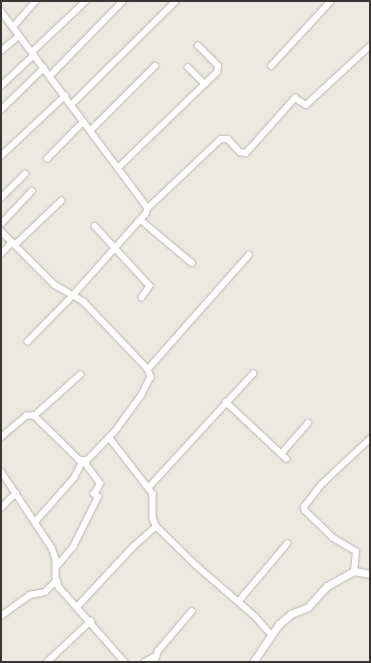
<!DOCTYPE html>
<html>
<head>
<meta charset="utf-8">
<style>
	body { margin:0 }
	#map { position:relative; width:371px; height:663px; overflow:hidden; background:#ebe9e0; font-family:"PT Serif",serif }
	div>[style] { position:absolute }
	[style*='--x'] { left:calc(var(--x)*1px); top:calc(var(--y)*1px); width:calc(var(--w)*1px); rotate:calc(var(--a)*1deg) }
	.roads { filter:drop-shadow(0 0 1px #b9b7ae) drop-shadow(0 0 1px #b9b7ae) }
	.minor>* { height:5.5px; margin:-2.75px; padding:0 2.75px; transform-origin:2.75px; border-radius:2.75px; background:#fff }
	.tertiary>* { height:7px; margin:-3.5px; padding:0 3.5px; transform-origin:3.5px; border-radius:3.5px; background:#fff }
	span { translate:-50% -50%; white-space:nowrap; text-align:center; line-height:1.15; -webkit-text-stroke:3px #fff; paint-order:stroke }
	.frame { position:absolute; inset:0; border:2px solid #373633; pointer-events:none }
</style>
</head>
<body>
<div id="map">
	<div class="roads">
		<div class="minor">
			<div style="--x:1;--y:11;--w:246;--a:53.3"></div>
			<div style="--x:148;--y:208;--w:6;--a:108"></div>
			<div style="--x:146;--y:214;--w:110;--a:131.7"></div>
			<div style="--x:73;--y:296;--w:64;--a:134.4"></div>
			<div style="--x:13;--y:27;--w:35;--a:-49"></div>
			<div style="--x:1;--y:51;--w:23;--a:-40"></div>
			<div style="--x:32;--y:52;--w:74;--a:-43.4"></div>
			<div style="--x:271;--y:66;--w:88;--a:-47.3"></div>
			<div style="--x:188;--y:67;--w:24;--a:45"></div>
			<div style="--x:50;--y:76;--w:105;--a:-45.8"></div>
			<div style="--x:1;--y:86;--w:45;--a:-43.2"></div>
			<div style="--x:71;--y:105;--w:148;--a:-44.7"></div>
			<div style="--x:1;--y:110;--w:60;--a:-44.3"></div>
			<div style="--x:90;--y:131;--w:92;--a:-45"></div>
			<div style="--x:1;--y:156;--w:88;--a:-43.2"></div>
			<div style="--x:47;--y:159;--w:52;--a:-45.8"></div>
			<div style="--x:118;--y:168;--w:138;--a:-44.1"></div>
			<div style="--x:217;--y:72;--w:6;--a:-81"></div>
			<div style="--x:218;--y:66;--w:28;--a:-135"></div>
			<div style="--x:1;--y:198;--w:34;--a:-45"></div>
			<div style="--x:148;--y:208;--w:100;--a:-43.4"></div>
			<div style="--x:221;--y:139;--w:7;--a:0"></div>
			<div style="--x:228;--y:139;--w:18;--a:47"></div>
			<div style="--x:240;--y:152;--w:6;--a:9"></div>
			<div style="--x:246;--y:153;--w:74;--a:-48.3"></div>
			<div style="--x:295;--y:98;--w:13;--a:32"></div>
			<div style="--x:306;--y:105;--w:87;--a:-42.7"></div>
			<div style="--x:141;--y:220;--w:67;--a:40.1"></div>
			<div style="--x:1;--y:224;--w:45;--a:-46.8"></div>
			<div style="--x:95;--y:226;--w:81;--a:47.5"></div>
			<div style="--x:150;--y:286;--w:14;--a:124"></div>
			<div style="--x:1;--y:231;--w:76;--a:45"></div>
			<div style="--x:55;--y:285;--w:34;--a:30"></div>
			<div style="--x:84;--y:302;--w:93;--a:46.3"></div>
			<div style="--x:148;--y:369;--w:9;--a:69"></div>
			<div style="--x:151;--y:377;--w:20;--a:117"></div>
			<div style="--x:142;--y:395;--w:46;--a:126.1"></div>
			<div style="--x:115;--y:432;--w:40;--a:134"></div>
			<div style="--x:87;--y:461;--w:8;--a:-173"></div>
			<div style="--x:79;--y:460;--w:63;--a:-135.6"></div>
			<div style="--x:34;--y:416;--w:7;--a:180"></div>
			<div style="--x:27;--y:416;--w:34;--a:140"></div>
			<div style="--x:15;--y:245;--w:64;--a:-43.7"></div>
			<div style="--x:1;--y:254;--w:16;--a:-47"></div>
			<div style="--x:148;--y:369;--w:152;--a:-48.5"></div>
			<div style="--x:226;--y:402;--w:83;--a:43.1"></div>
			<div style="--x:34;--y:416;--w:62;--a:-41.7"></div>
			<div style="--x:109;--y:437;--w:72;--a:52.3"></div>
			<div style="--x:153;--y:494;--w:24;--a:90"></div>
			<div style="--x:153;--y:518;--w:9;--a:69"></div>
			<div style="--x:156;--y:526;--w:56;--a:44.3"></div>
			<div style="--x:196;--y:565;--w:79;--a:40.9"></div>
			<div style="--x:256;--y:617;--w:23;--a:49"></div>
			<div style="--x:281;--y:454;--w:41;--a:-48.9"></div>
			<div style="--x:1;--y:471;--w:92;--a:56.5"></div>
			<div style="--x:52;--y:548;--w:12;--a:70"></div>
			<div style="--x:56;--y:559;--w:18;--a:90"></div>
			<div style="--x:56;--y:577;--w:10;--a:73"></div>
			<div style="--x:59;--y:587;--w:100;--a:48.7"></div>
			<div style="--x:149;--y:487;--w:154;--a:-47.4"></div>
			<div style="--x:1;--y:508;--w:21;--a:-45"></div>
			<div style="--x:36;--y:521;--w:57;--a:-48.5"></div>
			<div style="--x:74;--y:478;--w:18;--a:-63"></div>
			<div style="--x:57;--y:566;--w:25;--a:-50"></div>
			<div style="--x:73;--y:547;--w:56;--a:-63.4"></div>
			<div style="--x:98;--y:497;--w:5;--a:-143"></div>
			<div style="--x:94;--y:494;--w:12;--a:-59"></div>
			<div style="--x:100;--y:484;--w:27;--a:-126"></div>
			<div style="--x:354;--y:571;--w:19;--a:-84"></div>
			<div style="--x:356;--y:552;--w:27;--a:-149"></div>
			<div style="--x:333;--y:538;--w:39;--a:-136"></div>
			<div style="--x:305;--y:511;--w:4;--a:-104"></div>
			<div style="--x:304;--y:507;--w:29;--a:-52"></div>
			<div style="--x:322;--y:484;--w:66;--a:-43.2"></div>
			<div style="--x:239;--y:601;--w:75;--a:-49.9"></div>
			<div style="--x:77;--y:607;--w:82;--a:-47"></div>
			<div style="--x:133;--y:547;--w:31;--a:-42"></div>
			<div style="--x:1;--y:616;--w:36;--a:-36"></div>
			<div style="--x:30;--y:595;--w:15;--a:-11"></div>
			<div style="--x:45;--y:592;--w:16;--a:-45"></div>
			<div style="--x:47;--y:662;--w:60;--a:-43"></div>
			<div style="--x:145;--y:662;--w:13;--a:-29"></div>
			<div style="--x:154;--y:662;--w:12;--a:-70"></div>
			<div style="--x:158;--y:651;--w:52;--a:-49.6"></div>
		</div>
		<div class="tertiary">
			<div style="--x:253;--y:662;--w:46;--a:-55.6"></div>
			<div style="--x:279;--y:624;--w:16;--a:-40"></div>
			<div style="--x:291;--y:614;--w:18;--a:-22"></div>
			<div style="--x:308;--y:607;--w:28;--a:-48"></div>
			<div style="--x:327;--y:586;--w:31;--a:-29"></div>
			<div style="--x:354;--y:571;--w:16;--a:11"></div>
		</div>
	</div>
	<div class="frame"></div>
</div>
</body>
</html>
